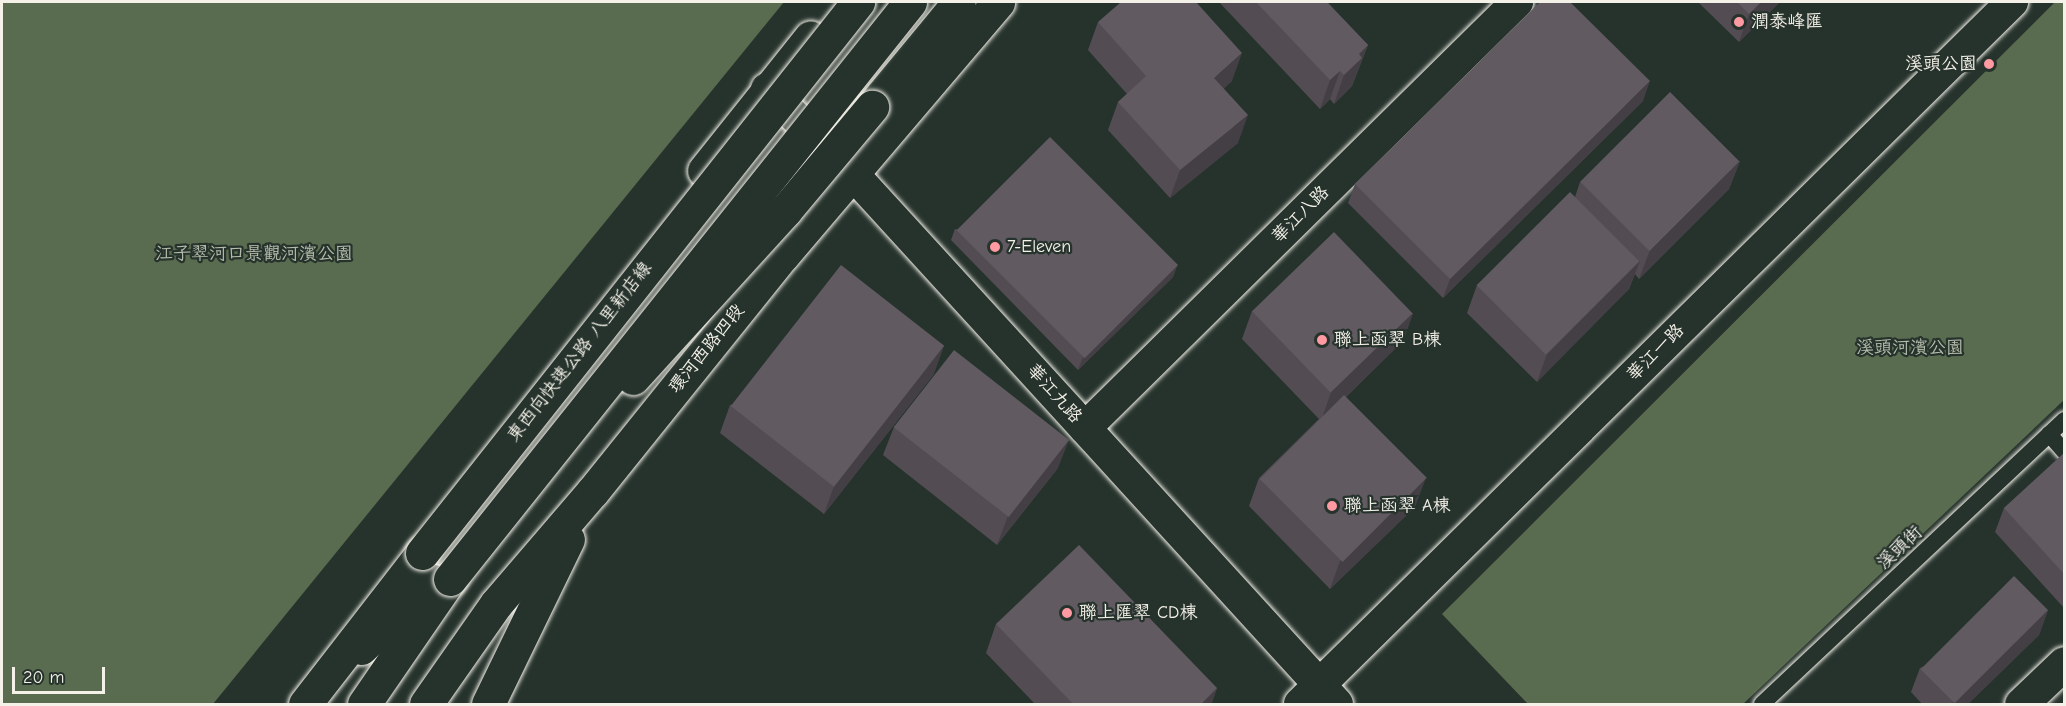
<!DOCTYPE html>
<html>
<head>
<meta charset="utf-8">
<style>
	body { margin:0 }
	#map { position:relative; width:2066px; height:706px; overflow:hidden; background:#26332d; font-family:"Comic Neue","LXGW WenKai TC",sans-serif }
	div>[style] { position:absolute }
	[style*='--x'] { left:calc(var(--x)*1px); top:calc(var(--y)*1px); width:calc(var(--w)*1px); rotate:calc(var(--a)*1deg) }
	.green>* { inset:0; background:#5a6c4f }
	.roads { filter:drop-shadow(0 0 2px #f4f1e8) drop-shadow(0 0 2px #f4f1e8) }
	.service>* { height:16px; margin:-8px; padding:0 8px; transform-origin:8px; border-radius:8px; background:#26332d }
	.minor>* { height:32px; margin:-16px; padding:0 16px; transform-origin:16px; border-radius:16px; background:#26332d }
	.tertiary>* { height:33px; margin:-16.5px; padding:0 16.5px; transform-origin:16.5px; border-radius:16.5px; background:#26332d }
	.secondary>* { height:33px; margin:-16.5px; padding:0 16.5px; transform-origin:16.5px; border-radius:16.5px; background:#26332d }
	.trunk>* { height:33px; margin:-16.5px; padding:0 16.5px; transform-origin:16.5px; border-radius:16.5px; background:#26332d }
	.bridges { filter:drop-shadow(0 0 2px #f4f1e8) drop-shadow(0 0 2px #f4f1e8) }
	.trunk-bridge>* { height:33px; margin:-16.5px; padding:0 16.5px; transform-origin:16.5px; border-radius:16.5px; background:#26332d }
	.wall>* { inset:0; background:#534d53 }
	.shaded-wall>* { inset:0; background:#443f44 }
	.building>* { inset:0; background:#615a61; transform-origin:0 0 }
	.dots>* { width:16px; height:16px; translate:-50% -50%; box-sizing:border-box; border:3px solid #26332d; border-radius:50% }
	span { translate:-50% -50%; white-space:nowrap; text-align:center; line-height:1.15; -webkit-text-stroke:4.5px #26332d; paint-order:stroke }
	.poi-label { font-size:18px; color:#f4f1e8 }
	.left { translate:0 -50%; text-align:left }
	.right { translate:-100% -50%; text-align:right }
	.street-label { font-size:18px; color:#f4f1e8 }
	.park-label { font-size:18px; color:#b6bcab }
	.frame { position:absolute; inset:0; border:3px solid #f4f1e8; pointer-events:none }
	.scale { position:absolute; left:12px; top:667px; width:93px; height:27px; box-sizing:border-box; border:3px solid #f4f1e8; border-top:0; padding-left:8px; font-size:18px; line-height:21px; white-space:nowrap; color:#f4f1e8; -webkit-text-stroke:4px #26332d; paint-order:stroke }
</style>
</head>
<body>
<div id="map">
	<div class="green">
		<div style="clip-path:polygon(2px 2px,784px 2px,213px 704px,2px 704px)"></div>
		<div style="clip-path:polygon(2055px 2px,2064px 2px,2064px 400px,1743px 704px,1528px 704px,1442px 614px)"></div>
	</div>
	<div class="roads">
		<div class="service">
			<div style="--x:2049;--y:434;--w:23;--a:49"></div>
			<div style="--x:1762;--y:704;--w:415;--a:-43.2"></div>
		</div>
		<div class="minor">
			<div style="--x:767;--y:89;--w:120;--a:44.7"></div>
			<div style="--x:852;--y:173;--w:719;--a:47.59"></div>
			<div style="--x:704;--y:171;--w:171;--a:-51.4"></div>
			<div style="--x:1085;--y:428;--w:607;--a:-44.6"></div>
			<div style="--x:1300;--y:704;--w:1000;--a:-44.59"></div>
		</div>
		<div class="tertiary">
			<div style="--x:361;--y:648;--w:98;--a:-43.3"></div>
			<div style="--x:426;--y:704;--w:122;--a:-55"></div>
			<div style="--x:496;--y:604;--w:149;--a:-49.4"></div>
			<div style="--x:488;--y:704;--w:183;--a:-64.1"></div>
			<div style="--x:2021;--y:704;--w:59;--a:-43.6"></div>
		</div>
		<div class="secondary">
			<div style="--x:593;--y:491;--w:303;--a:-51.2"></div>
			<div style="--x:783;--y:255;--w:332;--a:-49.6"></div>
		</div>
		<div class="trunk">
			<div style="--x:872;--y:107;--w:136;--a:-50.4"></div>
			<div style="--x:305;--y:704;--w:191;--a:-52.2"></div>
			<div style="--x:364;--y:704;--w:152;--a:-55.5"></div>
		</div>
	</div>
	<div class="bridges">
		<div class="trunk-bridge">
			<div style="--x:633;--y:378;--w:226;--a:-47.7"></div>
			<div style="--x:785;--y:211;--w:136;--a:-50.1"></div>
			<div style="--x:422;--y:553;--w:703;--a:-51.65"></div>
			<div style="--x:450;--y:579;--w:738;--a:-51.44"></div>
		</div>
	</div>
	<div class="wall">
		<div style="clip-path:polygon(1219px 2px,1327px 2px,1368px 45px,1352px 86px,1334px 104px,1330px 99px,1320px 109px)"></div>
		<div style="clip-path:polygon(1698px 2px,1780px 2px,1739px 42px)"></div>
		<div style="clip-path:polygon(1098px 22px,1232px 81px,1224px 88px,1238px 143px,1170px 198px,1108px 130px,1118px 102px,1127px 94px,1088px 50px)"></div>
		<div style="clip-path:polygon(1643px 101px,1443px 298px,1348px 203px,1355px 184px)"></div>
		<div style="clip-path:polygon(1740px 161px,1729px 189px,1639px 279px,1635px 274px,1629px 289px,1537px 382px,1467px 313px,1477px 285px,1575px 197px,1580px 182px)"></div>
		<div style="clip-path:polygon(955px 229px,1177px 266px,1173px 277px,1078px 370px,951px 240px)"></div>
		<div style="clip-path:polygon(1252px 311px,1413px 313px,1403px 341px,1346px 397px,1415px 507px,1330px 589px,1249px 506px,1259px 478px,1319px 419px,1242px 339px)"></div>
		<div style="clip-path:polygon(934px 374px,824px 514px,720px 433px,730px 405px)"></div>
		<div style="clip-path:polygon(894px 427px,1058px 468px,997px 545px,883px 455px)"></div>
		<div style="clip-path:polygon(2064px 453px,2064px 608px,1995px 532px,2004px 508px)"></div>
		<div style="clip-path:polygon(2048px 610px,2039px 635px,1967px 705px,1923px 705px,1911px 692px,1920px 668px)"></div>
		<div style="clip-path:polygon(996px 624px,1217px 688px,1211px 705px,1036px 705px,986px 653px)"></div>
	</div>
	<div class="shaded-wall">
		<div style="clip-path:polygon(1761px 2px,1780px 2px,1739px 42px,1749px 14px)"></div>
		<div style="clip-path:polygon(1368px 45px,1352px 86px,1334px 104px,1344px 75px,1359px 54px)"></div>
		<div style="clip-path:polygon(1242px 53px,1232px 81px,1204px 106px,1214px 78px)"></div>
		<div style="clip-path:polygon(1340px 71px,1330px 99px,1320px 109px,1330px 80px)"></div>
		<div style="clip-path:polygon(1650px 81px,1643px 101px,1443px 298px,1450px 279px)"></div>
		<div style="clip-path:polygon(1248px 115px,1238px 143px,1170px 198px,1180px 170px)"></div>
		<div style="clip-path:polygon(1740px 161px,1729px 189px,1639px 279px,1650px 250px)"></div>
		<div style="clip-path:polygon(1640px 261px,1629px 289px,1537px 382px,1547px 354px)"></div>
		<div style="clip-path:polygon(1177px 266px,1173px 277px,1078px 370px,1082px 359px)"></div>
		<div style="clip-path:polygon(1413px 313px,1403px 341px,1321px 421px,1331px 392px)"></div>
		<div style="clip-path:polygon(944px 346px,934px 374px,824px 514px,834px 486px)"></div>
		<div style="clip-path:polygon(1069px 440px,1058px 468px,997px 545px,1008px 516px)"></div>
		<div style="clip-path:polygon(1426px 478px,1415px 507px,1330px 589px,1340px 561px)"></div>
		<div style="clip-path:polygon(2048px 610px,2039px 635px,1967px 705px,1952px 705px,1953px 702px)"></div>
		<div style="clip-path:polygon(1217px 688px,1211px 705px,1200px 705px)"></div>
	</div>
	<div class="building">
		<div style="clip-path:polygon(1121px 2px,1196px 2px,1242px 53px,1214px 78px,1248px 115px,1180px 170px,1118px 102px,1146px 76px,1098px 22px)"></div>
		<div style="clip-path:polygon(1256px 2px,1327px 2px,1368px 45px,1359px 54px,1362px 58px,1344px 75px,1340px 71px,1330px 80px)"></div>
		<div style="clip-path:polygon(1540px 2px,1570px 2px,1650px 81px,1450px 279px,1355px 184px)"></div>
		<div style="clip-path:polygon(1737px 2px,1761px 2px,1749px 14px)"></div>
		<div style="left:1670px;top:92px;width:98px;height:127px;rotate:45deg"></div>
		<div style="left:1050px;top:137px;width:181px;height:132px;rotate:45deg"></div>
		<div style="left:1570px;top:192px;width:98px;height:132px;rotate:45deg"></div>
		<div style="left:1334px;top:232px;width:113px;height:114px;rotate:46deg"></div>
		<div style="left:841px;top:265px;width:131px;height:179px;rotate:38deg"></div>
		<div style="left:954px;top:350px;width:146px;height:98px;rotate:38deg"></div>
		<div style="left:1344px;top:395px;width:117px;height:119px;rotate:45deg"></div>
		<div style="clip-path:polygon(2064px 453px,2064px 574px,2004px 508px)"></div>
		<div style="clip-path:polygon(1079px 545px,1217px 688px,1200px 705px,1074px 705px,996px 624px)"></div>
		<div style="left:2014px;top:576px;width:48px;height:132px;rotate:45deg"></div>
	</div>
	<div class="dots">
		<div style="left:1739px;top:22px;background:#ff9aa2"></div>
		<div style="left:1989px;top:64px;background:#ff9aa2"></div>
		<div style="left:995px;top:247px;background:#ff9aa2"></div>
		<div style="left:1322px;top:340px;background:#ff9aa2"></div>
		<div style="left:1332px;top:506px;background:#ff9aa2"></div>
		<div style="left:1067px;top:613px;background:#ff9aa2"></div>
	</div>
	<div class="poi-label">
		<span class="left" style="left:1751px;top:22px">潤泰峰匯</span>
		<span class="right" style="left:1977px;top:64px">溪頭公園</span>
		<span class="left" style="left:1007px;top:247px">7-Eleven</span>
		<span class="left" style="left:1334px;top:340px">聯上函翠 B棟</span>
		<span class="left" style="left:1344px;top:506px">聯上函翠 A棟</span>
		<span class="left" style="left:1079px;top:613px">聯上匯翠 CD棟</span>
	</div>
	<div class="street-label">
		<span style="left:1301px;top:215px;rotate:-45deg">華江八路</span>
		<span style="left:707px;top:349px;rotate:-51deg">環河西路四段</span>
		<span style="left:580px;top:352px;rotate:-52deg">東西向快速公路 八里新店線</span>
		<span style="left:1656px;top:353px;rotate:-45deg">華江一路</span>
		<span style="left:1054px;top:394px;rotate:48deg">華江九路</span>
		<span style="left:1900px;top:548px;rotate:-43deg">溪頭街</span>
	</div>
	<div class="park-label">
		<span style="left:254px;top:254px">江子翠河口景觀河濱公園</span>
		<span style="left:1910px;top:348px">溪頭河濱公園</span>
	</div>
	<div class="frame"></div>
	<div class="scale">20 m</div>
</div>
</body>
</html>
